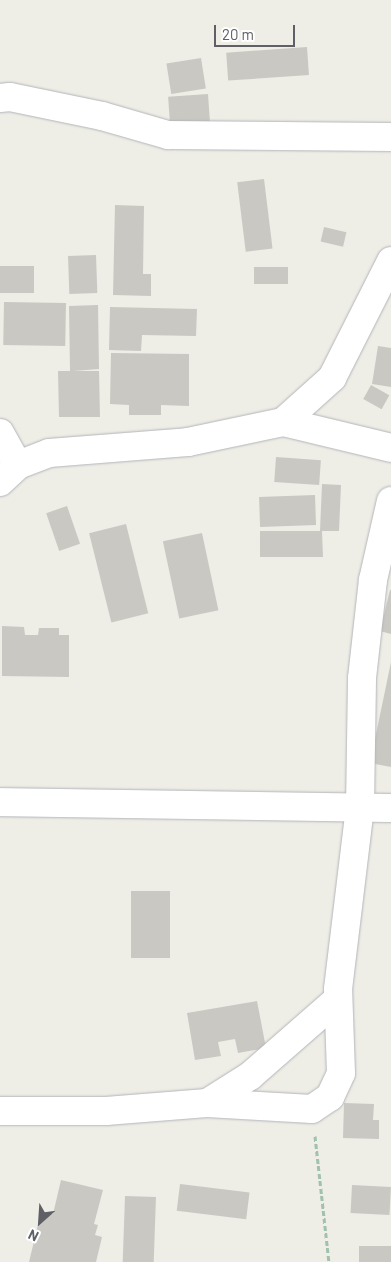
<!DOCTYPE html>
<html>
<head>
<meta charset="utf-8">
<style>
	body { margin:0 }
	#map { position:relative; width:391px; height:1262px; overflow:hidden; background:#eeede6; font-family:Barlow,sans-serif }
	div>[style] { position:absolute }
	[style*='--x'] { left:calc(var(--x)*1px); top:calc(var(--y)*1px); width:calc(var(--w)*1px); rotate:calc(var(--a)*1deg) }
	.building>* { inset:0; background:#cac8c3; transform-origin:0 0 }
	.path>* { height:3px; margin-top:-1.5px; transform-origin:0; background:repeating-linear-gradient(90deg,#a0c2ad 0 5px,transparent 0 7.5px) }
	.roads { filter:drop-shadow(0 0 1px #b3b5b9) drop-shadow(0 0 1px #b3b5b9) }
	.street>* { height:28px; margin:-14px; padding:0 14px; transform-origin:14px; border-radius:14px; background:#fff }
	span { translate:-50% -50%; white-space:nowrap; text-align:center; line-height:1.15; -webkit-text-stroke:4px #fff; paint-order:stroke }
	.north { position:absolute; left:15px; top:1197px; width:50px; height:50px; -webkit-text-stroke:4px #fff; paint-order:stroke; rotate:206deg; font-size:14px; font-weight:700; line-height:20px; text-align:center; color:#5e6065 }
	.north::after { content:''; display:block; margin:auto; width:18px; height:22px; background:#5e6065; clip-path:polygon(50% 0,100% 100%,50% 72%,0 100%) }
	.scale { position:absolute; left:214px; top:25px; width:81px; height:22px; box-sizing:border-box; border:2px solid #5e6065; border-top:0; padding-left:6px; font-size:15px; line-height:18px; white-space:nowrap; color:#5e6065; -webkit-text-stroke:4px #fff; paint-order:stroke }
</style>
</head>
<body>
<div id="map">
	<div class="building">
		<div style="left:307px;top:47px;width:28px;height:81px;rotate:86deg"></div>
		<div style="left:201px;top:58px;width:31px;height:35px;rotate:81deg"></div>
		<div style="left:208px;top:94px;width:32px;height:40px;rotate:86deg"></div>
		<div style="left:264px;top:179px;width:70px;height:27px;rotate:83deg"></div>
		<div style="clip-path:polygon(115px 205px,144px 206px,143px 274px,151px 274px,151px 296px,113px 295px)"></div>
		<div style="left:324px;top:227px;width:23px;height:15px;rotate:13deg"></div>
		<div style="left:96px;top:255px;width:38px;height:28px;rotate:88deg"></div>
		<div style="left:0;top:266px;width:34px;height:27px"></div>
		<div style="left:254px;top:267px;width:34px;height:17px"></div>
		<div style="left:4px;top:302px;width:62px;height:43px;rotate:1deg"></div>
		<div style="clip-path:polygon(98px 305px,99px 369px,73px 371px,99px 371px,100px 417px,59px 417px,58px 371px,70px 371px,69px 306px)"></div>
		<div style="clip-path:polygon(110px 307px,197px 309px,196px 336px,142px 335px,141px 351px,109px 350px)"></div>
		<div style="clip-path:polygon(378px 346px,391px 348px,391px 387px,372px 384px)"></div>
		<div style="clip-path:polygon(111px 353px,189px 354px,189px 406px,161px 405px,161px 415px,129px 415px,129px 405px,110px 404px)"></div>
		<div style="left:371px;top:385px;width:21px;height:16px;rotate:29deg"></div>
		<div style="left:276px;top:457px;width:45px;height:25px;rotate:4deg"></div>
		<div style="clip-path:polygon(322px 484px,341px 485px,339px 531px,322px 531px,323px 557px,260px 557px,260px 531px,320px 531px)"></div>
		<div style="left:315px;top:495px;width:30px;height:56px;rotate:88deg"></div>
		<div style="left:67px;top:506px;width:40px;height:22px;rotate:71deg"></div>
		<div style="left:126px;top:524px;width:92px;height:38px;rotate:76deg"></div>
		<div style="left:202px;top:533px;width:79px;height:40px;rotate:78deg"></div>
		<div style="clip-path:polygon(390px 590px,391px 590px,391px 634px,380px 631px)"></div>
		<div style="clip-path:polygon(2px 626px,24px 627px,25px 635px,38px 635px,39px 628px,59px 628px,59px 635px,69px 635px,69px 677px,2px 676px)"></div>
		<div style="clip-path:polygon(391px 662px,391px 767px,370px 763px)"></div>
		<div style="left:131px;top:891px;width:39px;height:67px"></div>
		<div style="clip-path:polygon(257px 1001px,266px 1048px,238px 1053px,235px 1039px,218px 1042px,221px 1056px,195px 1060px,187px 1013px)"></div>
		<div style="clip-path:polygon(344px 1103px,374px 1104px,373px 1120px,379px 1120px,379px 1139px,343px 1138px)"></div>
		<div style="clip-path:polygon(61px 1180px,103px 1190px,94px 1224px,98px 1225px,95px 1235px,102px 1237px,96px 1262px,29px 1262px,41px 1212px,53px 1214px)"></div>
		<div style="left:180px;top:1184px;width:70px;height:27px;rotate:7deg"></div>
		<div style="left:352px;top:1185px;width:39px;height:28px;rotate:3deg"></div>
		<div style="left:125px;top:1196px;width:31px;height:66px;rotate:2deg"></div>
		<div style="left:391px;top:1246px;width:16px;height:32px;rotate:90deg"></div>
	</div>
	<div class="path">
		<div style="--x:315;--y:1136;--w:127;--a:83.7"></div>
	</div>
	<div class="roads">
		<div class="street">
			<div style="--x:0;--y:98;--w:10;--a:-6"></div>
			<div style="--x:10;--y:97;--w:94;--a:11.7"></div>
			<div style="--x:102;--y:116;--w:69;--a:16.1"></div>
			<div style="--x:168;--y:135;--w:223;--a:0.5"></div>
			<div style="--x:283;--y:422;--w:111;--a:13.5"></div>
			<div style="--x:0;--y:433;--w:37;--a:61"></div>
			<div style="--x:0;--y:482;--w:25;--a:-43"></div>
			<div style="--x:18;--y:465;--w:33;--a:-21"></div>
			<div style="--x:49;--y:453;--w:139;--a:-4.5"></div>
			<div style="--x:188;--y:442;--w:97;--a:-11.9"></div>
			<div style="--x:283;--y:422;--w:66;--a:-41.9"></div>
			<div style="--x:332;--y:378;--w:131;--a:-63.2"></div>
			<div style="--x:0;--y:802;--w:391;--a:0.9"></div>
			<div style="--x:207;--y:1103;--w:51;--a:-32.1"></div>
			<div style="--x:250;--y:1076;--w:117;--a:-41.2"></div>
			<div style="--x:0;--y:1111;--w:106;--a:0"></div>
			<div style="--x:106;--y:1111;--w:101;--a:-4.5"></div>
			<div style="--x:207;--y:1103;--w:105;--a:3.3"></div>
			<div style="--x:312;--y:1109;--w:22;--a:-34"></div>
			<div style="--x:330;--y:1097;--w:26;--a:-65"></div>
			<div style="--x:341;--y:1073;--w:84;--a:-92"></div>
			<div style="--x:338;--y:989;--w:183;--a:-83.1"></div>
			<div style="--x:360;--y:807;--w:129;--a:-89.1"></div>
			<div style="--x:362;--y:678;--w:99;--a:-83.6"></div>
			<div style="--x:373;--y:580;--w:81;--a:-77.2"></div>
		</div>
	</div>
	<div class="north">N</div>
	<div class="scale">20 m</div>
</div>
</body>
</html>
